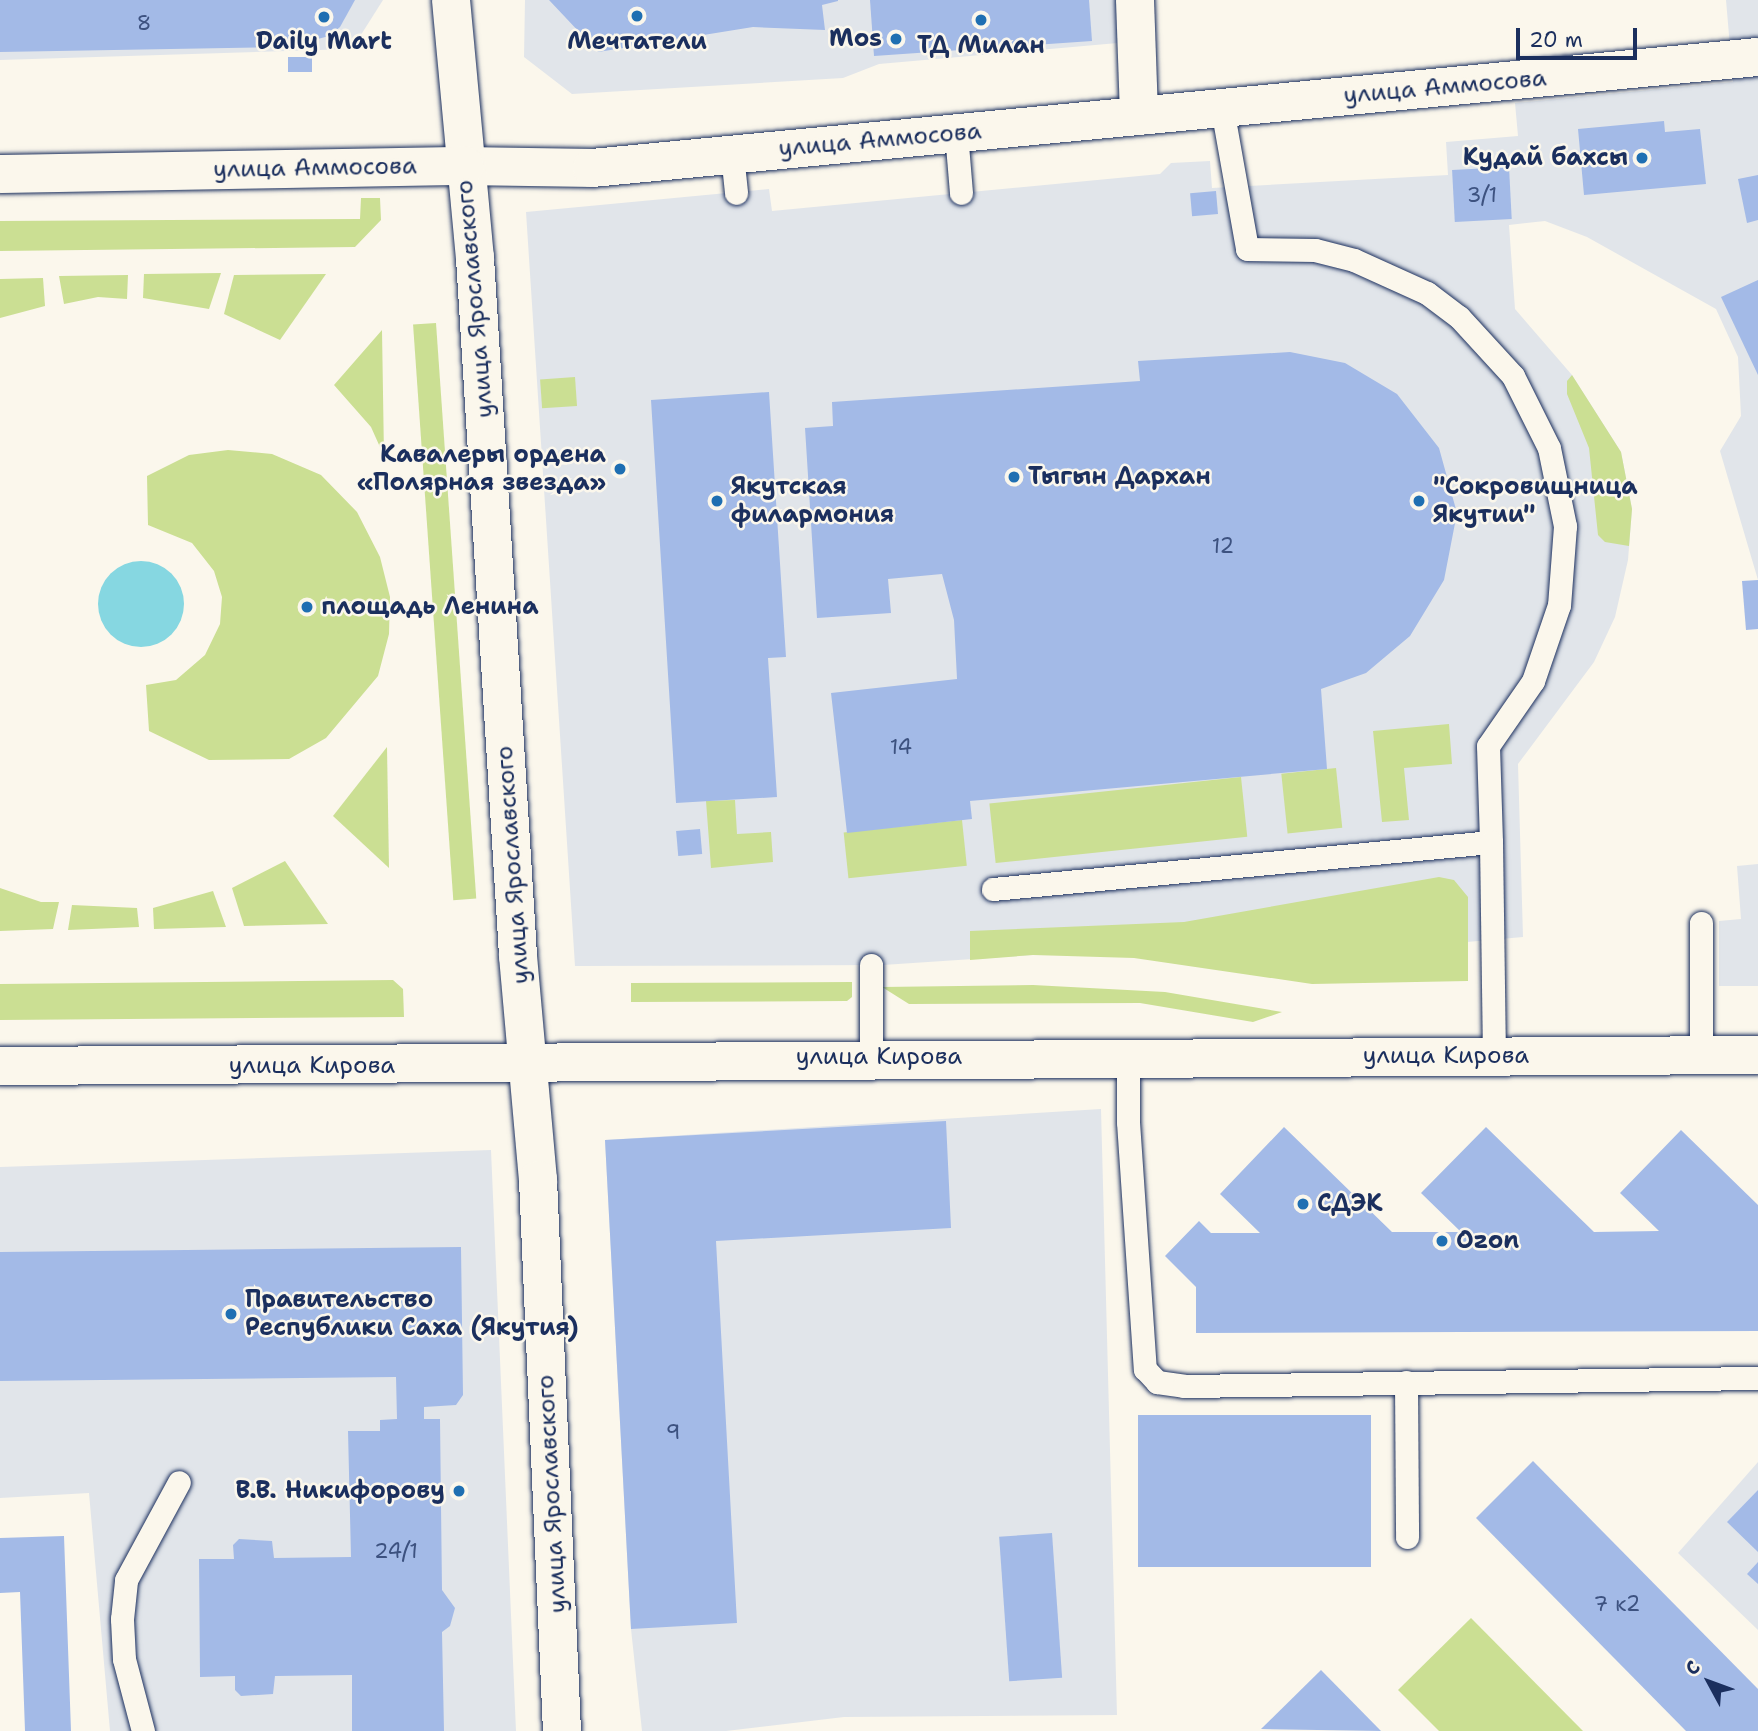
<!DOCTYPE html>
<html>
<head>
<meta charset="utf-8">
<style>
	body { margin:0 }
	#map { position:relative; width:1758px; height:1731px; overflow:hidden; background:#fbf7ec; font-family:"Shantell Sans",sans-serif }
	div>[style] { position:absolute }
	[style*='--x'] { left:calc(var(--x)*1px); top:calc(var(--y)*1px); width:calc(var(--w)*1px); rotate:calc(var(--a)*1deg) }
	.built>* { inset:0; background:#e1e5ea }
	.green>* { inset:0; background:#cbdf93; transform-origin:0 0 }
	.water>* { inset:0; background:#86d7e1 }
	.round { border-radius:50% }
	.building>* { inset:0; background:#a3bae7; transform-origin:0 0 }
	.roads { filter:drop-shadow(0 0 2px #1b2f5e) drop-shadow(0 0 2px #1b2f5e) }
	.service>* { height:23px; margin:-11.5px; padding:0 11.5px; transform-origin:11.5px; border-radius:11.5px; background:#fbf7ec }
	.minor>* { height:38px; margin:-19px; padding:0 19px; transform-origin:19px; border-radius:19px; background:#fbf7ec }
	.tertiary>* { height:38px; margin:-19px; padding:0 19px; transform-origin:19px; border-radius:19px; background:#fbf7ec }
	.dots>* { width:19px; height:19px; translate:-50% -50%; box-sizing:border-box; border:4px solid #fbf7ec; border-radius:50% }
	span { translate:-50% -50%; white-space:nowrap; text-align:center; line-height:1.15; -webkit-text-stroke:5px #fbf7ec; paint-order:stroke }
	.number-label { font-size:21px; color:#3d5280 }
	.number-label span { -webkit-text-stroke-width:0 }
	.poi-label { font-size:24px; color:#1b2f5e; font-weight:700 }
	.right { translate:-100% -50%; text-align:right }
	.left { translate:0 -50%; text-align:left }
	.street-label { font-size:24px; color:#1b2f5e }
	.north { position:absolute; left:1674px; top:1647px; width:70px; height:70px; -webkit-text-stroke:5px #fbf7ec; paint-order:stroke; rotate:311deg; font-size:19px; font-weight:700; line-height:28px; text-align:center; color:#1b2f5e }
	.north::after { content:''; display:block; margin:auto; width:24px; height:32px; background:#1b2f5e; clip-path:polygon(50% 0,100% 100%,50% 72%,0 100%) }
	.scale { position:absolute; left:1516px; top:28px; width:121px; height:32px; box-sizing:border-box; border:4px solid #1b2f5e; border-top:0; padding-left:9px; font-size:21px; line-height:24px; white-space:nowrap; color:#1b2f5e; -webkit-text-stroke:5px #fbf7ec; paint-order:stroke }
</style>
</head>
<body>
<div id="map">
	<div class="built">
		<div style="clip-path:polygon(0 0,383px 0,352px 49px,0 60px)"></div>
		<div style="clip-path:polygon(525px 0,1125px 0,1129px 42px,879px 64px,843px 78px,572px 94px,524px 57px)"></div>
		<div style="clip-path:polygon(1726px 0,1758px 0,1758px 580px,1720px 451px,1741px 416px,1738px 357px,1716px 309px,1587px 237px,1545px 221px,1509px 225px,1515px 309px,1572px 375px,1621px 452px,1632px 509px,1628px 560px,1615px 617px,1594px 662px,1518px 764px,1523px 937px,1377px 950px,1375px 932px,883px 965px,575px 966px,526px 212px,769px 189px,772px 211px,1160px 174px,1171px 163px,1210px 161px,1212px 188px,1448px 175px,1446px 142px,1518px 136px,1515px 103px,1733px 82px)"></div>
		<div style="clip-path:polygon(1758px 864px,1758px 986px,1719px 986px,1719px 921px,1741px 919px,1737px 866px)"></div>
		<div style="clip-path:polygon(1101px 1109px,1117px 1715px,844px 1717px,726px 1731px,642px 1731px,631px 1629px,605px 1140px)"></div>
		<div style="clip-path:polygon(491px 1150px,516px 1731px,110px 1731px,89px 1493px,0 1498px,0 1167px)"></div>
		<div style="clip-path:polygon(1758px 1462px,1758px 1630px,1678px 1553px)"></div>
	</div>
	<div class="green">
		<div style="clip-path:polygon(361px 198px,380px 198px,381px 220px,355px 247px,0 251px,0 221px,360px 219px)"></div>
		<div style="clip-path:polygon(221px 273px,209px 309px,143px 298px,144px 274px)"></div>
		<div style="clip-path:polygon(326px 274px,280px 340px,224px 314px,234px 275px)"></div>
		<div style="clip-path:polygon(128px 275px,127px 299px,98px 297px,64px 304px,59px 276px)"></div>
		<div style="clip-path:polygon(43px 278px,45px 306px,0 318px,0 279px)"></div>
		<div style="left:436px;top:323px;width:577px;height:23px;rotate:86deg"></div>
		<div style="clip-path:polygon(382px 330px,384px 456px,371px 427px,334px 385px)"></div>
		<div style="clip-path:polygon(1572px 375px,1621px 452px,1632px 509px,1629px 546px,1605px 542px,1598px 535px,1589px 448px,1567px 394px,1567px 381px)"></div>
		<div style="left:575px;top:377px;width:29px;height:35px;rotate:86deg"></div>
		<div style="clip-path:polygon(228px 450px,272px 454px,321px 475px,357px 512px,380px 557px,390px 597px,389px 634px,378px 676px,326px 738px,289px 759px,209px 760px,149px 731px,146px 685px,176px 680px,205px 655px,220px 624px,222px 597px,214px 571px,192px 543px,148px 525px,147px 476px,189px 455px)"></div>
		<div style="clip-path:polygon(1449px 724px,1452px 764px,1404px 768px,1409px 820px,1382px 822px,1373px 731px)"></div>
		<div style="clip-path:polygon(387px 747px,389px 868px,333px 816px)"></div>
		<div style="left:1336px;top:768px;width:60px;height:55px;rotate:84deg"></div>
		<div style="left:1241px;top:777px;width:60px;height:253px;rotate:84deg"></div>
		<div style="clip-path:polygon(735px 800px,737px 834px,771px 832px,773px 862px,711px 868px,706px 801px)"></div>
		<div style="left:962px;top:820px;width:46px;height:119px;rotate:84deg"></div>
		<div style="clip-path:polygon(285px 861px,328px 924px,244px 926px,232px 888px)"></div>
		<div style="clip-path:polygon(1439px 877px,1454px 880px,1468px 897px,1468px 981px,1312px 984px,1134px 958px,1033px 955px,970px 960px,970px 931px,1184px 922px)"></div>
		<div style="clip-path:polygon(0 888px,41px 902px,59px 902px,53px 929px,0 931px)"></div>
		<div style="clip-path:polygon(213px 891px,226px 927px,154px 929px,153px 908px)"></div>
		<div style="clip-path:polygon(72px 905px,137px 908px,139px 927px,68px 930px)"></div>
		<div style="clip-path:polygon(393px 980px,403px 989px,404px 1017px,0 1020px,0 984px)"></div>
		<div style="clip-path:polygon(852px 982px,852px 997px,847px 1001px,631px 1002px,631px 983px)"></div>
		<div style="clip-path:polygon(1033px 985px,1165px 992px,1282px 1012px,1253px 1022px,1140px 1003px,909px 1004px,882px 987px)"></div>
		<div style="clip-path:polygon(1471px 1618px,1583px 1731px,1439px 1731px,1398px 1690px)"></div>
	</div>
	<div class="water">
		<div class="round" style="left:98px;top:561px;width:86px;height:86px"></div>
	</div>
	<div class="building">
		<div style="clip-path:polygon(0 0,355px 0,340px 27px,329px 36px,288px 47px,0 52px)"></div>
		<div style="clip-path:polygon(549px 0,838px 0,838px 1px,822px 5px,825px 30px,753px 27px,598px 52px)"></div>
		<div style="clip-path:polygon(870px 0,1089px 0,1092px 41px,874px 56px)"></div>
		<div style="left:312px;top:57px;width:15px;height:24px;rotate:90deg"></div>
		<div style="clip-path:polygon(1664px 121px,1665px 132px,1700px 129px,1706px 184px,1584px 195px,1578px 129px)"></div>
		<div style="left:1509px;top:167px;width:52px;height:57px;rotate:87deg"></div>
		<div style="clip-path:polygon(1758px 175px,1758px 220px,1747px 223px,1738px 179px)"></div>
		<div style="left:1216px;top:191px;width:23px;height:26px;rotate:85deg"></div>
		<div style="clip-path:polygon(1758px 280px,1758px 375px,1721px 297px)"></div>
		<div style="clip-path:polygon(1290px 352px,1345px 363px,1397px 394px,1439px 448px,1457px 513px,1444px 580px,1410px 636px,1366px 673px,1321px 689px,1327px 769px,970px 801px,972px 819px,847px 833px,831px 693px,957px 679px,954px 620px,942px 574px,888px 579px,891px 613px,817px 618px,805px 428px,833px 426px,832px 402px,1140px 381px,1138px 361px)"></div>
		<div style="clip-path:polygon(769px 392px,786px 657px,768px 658px,777px 797px,676px 803px,651px 400px)"></div>
		<div style="clip-path:polygon(1758px 580px,1758px 629px,1746px 630px,1742px 581px)"></div>
		<div style="left:700px;top:829px;width:25px;height:24px;rotate:85deg"></div>
		<div style="clip-path:polygon(946px 1121px,951px 1228px,716px 1241px,737px 1623px,631px 1629px,605px 1140px)"></div>
		<div style="clip-path:polygon(1284px 1127px,1392px 1232px,1461px 1232px,1421px 1193px,1486px 1127px,1594px 1232px,1659px 1231px,1620px 1193px,1681px 1130px,1758px 1205px,1758px 1331px,1196px 1333px,1196px 1287px,1165px 1256px,1199px 1221px,1211px 1233px,1260px 1233px,1220px 1194px)"></div>
		<div style="clip-path:polygon(461px 1247px,463px 1395px,456px 1405px,424px 1407px,424px 1419px,440px 1419px,442px 1590px,455px 1608px,450px 1626px,442px 1632px,444px 1731px,352px 1731px,352px 1675px,275px 1676px,273px 1694px,241px 1696px,235px 1690px,235px 1676px,200px 1677px,199px 1559px,234px 1559px,233px 1545px,239px 1539px,272px 1541px,274px 1558px,351px 1557px,348px 1431px,380px 1431px,380px 1420px,397px 1419px,396px 1377px,0 1381px,0 1252px)"></div>
		<div style="left:1371px;top:1415px;width:152px;height:233px;rotate:90deg"></div>
		<div style="clip-path:polygon(1533px 1461px,1758px 1689px,1758px 1731px,1686px 1731px,1476px 1518px)"></div>
		<div style="clip-path:polygon(1758px 1490px,1758px 1552px,1727px 1522px)"></div>
		<div style="left:1052px;top:1533px;width:145px;height:53px;rotate:86deg"></div>
		<div style="clip-path:polygon(64px 1536px,71px 1731px,25px 1731px,20px 1592px,0 1593px,0 1538px)"></div>
		<div style="clip-path:polygon(1758px 1562px,1758px 1584px,1747px 1574px)"></div>
		<div style="clip-path:polygon(1321px 1670px,1381px 1731px,1261px 1729px)"></div>
	</div>
	<div class="roads">
		<div class="service">
			<div style="--x:1222;--y:108;--w:143;--a:79.9"></div>
			<div style="--x:1247;--y:249;--w:68;--a:0.8"></div>
			<div style="--x:1315;--y:250;--w:40;--a:14.4"></div>
			<div style="--x:1354;--y:260;--w:80;--a:24.3"></div>
			<div style="--x:1427;--y:293;--w:40;--a:37"></div>
			<div style="--x:1459;--y:317;--w:80;--a:47.5"></div>
			<div style="--x:1513;--y:376;--w:80;--a:63.4"></div>
			<div style="--x:1549;--y:448;--w:80;--a:78.4"></div>
			<div style="--x:1565;--y:526;--w:79;--a:94.3"></div>
			<div style="--x:1559;--y:605;--w:80;--a:108.9"></div>
			<div style="--x:1533;--y:681;--w:79;--a:124.7"></div>
			<div style="--x:1488;--y:746;--w:96;--a:88.2"></div>
			<div style="--x:956;--y:133;--w:60;--a:85.2"></div>
			<div style="--x:732;--y:154;--w:39;--a:84"></div>
			<div style="--x:993;--y:889;--w:500;--a:-5.39"></div>
			<div style="--x:1491;--y:842;--w:214;--a:89.2"></div>
			<div style="--x:1701;--y:923;--w:133;--a:90"></div>
			<div style="--x:871;--y:1057;--w:92;--a:-90"></div>
			<div style="--x:1128;--y:1057;--w:65;--a:90"></div>
			<div style="--x:1128;--y:1122;--w:248;--a:86.1"></div>
			<div style="--x:1145;--y:1369;--w:18;--a:47"></div>
			<div style="--x:1157;--y:1382;--w:27;--a:8"></div>
			<div style="--x:1184;--y:1386;--w:574;--a:-0.8"></div>
			<div style="--x:1406;--y:1382;--w:155;--a:89.6"></div>
			<div style="--x:143;--y:1731;--w:74;--a:-104.8"></div>
			<div style="--x:124;--y:1659;--w:40;--a:-92.9"></div>
			<div style="--x:122;--y:1619;--w:39;--a:-84"></div>
			<div style="--x:126;--y:1580;--w:111;--a:-61.6"></div>
		</div>
		<div class="minor">
			<div style="--x:1135;--y:0;--w:116;--a:88"></div>
			<div style="--x:465;--y:166;--w:127;--a:0.9"></div>
			<div style="--x:592;--y:168;--w:1171;--a:-5.44"></div>
		</div>
		<div class="tertiary">
			<div style="--x:451;--y:0;--w:259;--a:84.7"></div>
			<div style="--x:475;--y:258;--w:699;--a:86.47"></div>
			<div style="--x:518;--y:956;--w:225;--a:84.9"></div>
			<div style="--x:538;--y:1180;--w:552;--a:87.51"></div>
			<div style="--x:0;--y:174;--w:465;--a:-1"></div>
			<div style="--x:0;--y:1066;--w:1758;--a:-0.36"></div>
		</div>
	</div>
	<div class="dots">
		<div style="left:637px;top:16px;background:#1f6fb2"></div>
		<div style="left:324px;top:17px;background:#1f6fb2"></div>
		<div style="left:981px;top:20px;background:#1f6fb2"></div>
		<div style="left:896px;top:39px;background:#1f6fb2"></div>
		<div style="left:1642px;top:158px;background:#1f6fb2"></div>
		<div style="left:620px;top:469px;background:#1f6fb2"></div>
		<div style="left:1014px;top:477px;background:#1f6fb2"></div>
		<div style="left:717px;top:501px;background:#1f6fb2"></div>
		<div style="left:1419px;top:501px;background:#1f6fb2"></div>
		<div style="left:307px;top:607px;background:#1f6fb2"></div>
		<div style="left:1303px;top:1204px;background:#1f6fb2"></div>
		<div style="left:1442px;top:1241px;background:#1f6fb2"></div>
		<div style="left:231px;top:1314px;background:#1f6fb2"></div>
		<div style="left:459px;top:1491px;background:#1f6fb2"></div>
	</div>
	<div class="number-label">
		<span style="left:144px;top:23px">8</span>
		<span style="left:1482px;top:195px">3/1</span>
		<span style="left:1223px;top:546px">12</span>
		<span style="left:901px;top:747px">14</span>
		<span style="left:673px;top:1432px">9</span>
		<span style="left:396px;top:1551px">24/1</span>
		<span style="left:1617px;top:1604px">7 к2</span>
	</div>
	<div class="poi-label">
		<span class="right" style="left:882px;top:39px">Mos</span>
		<span style="left:324px;top:42px">Daily Mart</span>
		<span style="left:637px;top:42px">Мечтатели</span>
		<span style="left:981px;top:46px">ТД Милан</span>
		<span class="right" style="left:1628px;top:158px">Кудай бахсы</span>
		<span class="right" style="left:606px;top:469px">Кавалеры ордена<br>«Полярная звезда»</span>
		<span class="left" style="left:1028px;top:477px">Тыгын Дархан</span>
		<span class="left" style="left:731px;top:501px">Якутская<br>филармония</span>
		<span class="left" style="left:1433px;top:501px">"Сокровищница<br>Якутии"</span>
		<span class="left" style="left:321px;top:607px">площадь Ленина</span>
		<span class="left" style="left:1317px;top:1204px">СДЭК</span>
		<span class="left" style="left:1456px;top:1241px">Ozon</span>
		<span class="left" style="left:245px;top:1314px">Правительство<br>Республики Саха (Якутия)</span>
		<span class="right" style="left:445px;top:1491px">В.В. Никифорову</span>
	</div>
	<div class="street-label">
		<span style="left:1445px;top:87px;rotate:-5deg">улица Аммосова</span>
		<span style="left:880px;top:140px;rotate:-5deg">улица Аммосова</span>
		<span style="left:315px;top:168px;rotate:-1deg">улица Аммосова</span>
		<span style="left:475px;top:299px;rotate:-95deg">улица Ярославского</span>
		<span style="left:513px;top:865px;rotate:-94deg">улица Ярославского</span>
		<span style="left:1446px;top:1056px">улица Кирова</span>
		<span style="left:879px;top:1057px">улица Кирова</span>
		<span style="left:312px;top:1066px">улица Кирова</span>
		<span style="left:552px;top:1494px;rotate:-93deg">улица Ярославского</span>
	</div>
	<div class="north">С</div>
	<div class="scale">20 m</div>
</div>
</body>
</html>
